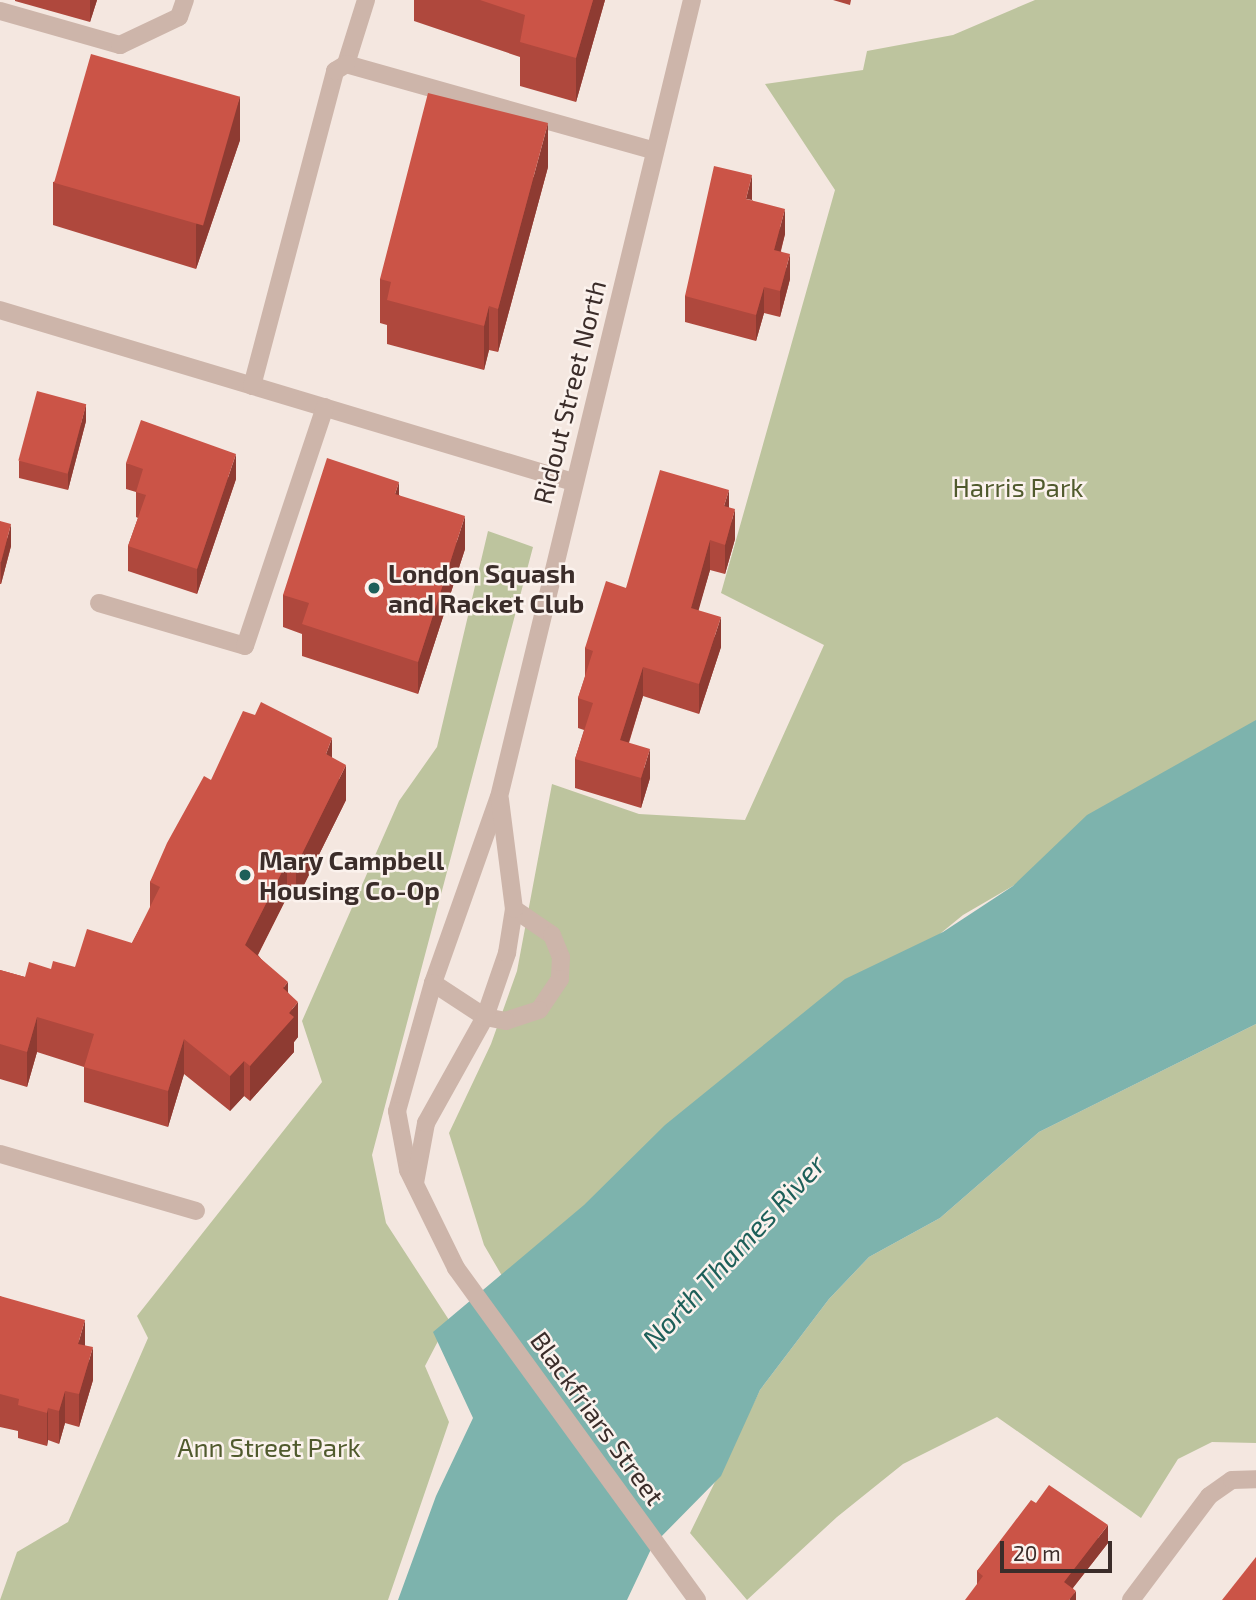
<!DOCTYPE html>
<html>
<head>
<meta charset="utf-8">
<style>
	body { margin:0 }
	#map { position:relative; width:1256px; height:1600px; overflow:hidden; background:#f4e7e0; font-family:"Exo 2",sans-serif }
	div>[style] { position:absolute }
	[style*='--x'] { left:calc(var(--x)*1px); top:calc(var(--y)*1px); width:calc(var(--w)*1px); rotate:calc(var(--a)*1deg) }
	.green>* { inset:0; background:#bdc49e }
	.water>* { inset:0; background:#7db3ad }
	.minor>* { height:18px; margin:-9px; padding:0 9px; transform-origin:9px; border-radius:9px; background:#cdb5aa }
	.wall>* { inset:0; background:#af483d }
	.shaded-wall>* { inset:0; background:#8e3b32 }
	.building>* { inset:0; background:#cb5447; transform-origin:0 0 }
	.dots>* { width:19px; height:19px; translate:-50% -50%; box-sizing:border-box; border:4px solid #fbf2ed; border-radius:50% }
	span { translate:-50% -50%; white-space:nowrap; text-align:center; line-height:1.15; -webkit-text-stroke:5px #fbf2ed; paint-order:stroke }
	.street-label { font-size:26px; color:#3b2d2a }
	.park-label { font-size:26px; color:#505a2d }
	.poi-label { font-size:26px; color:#3b2d2a; font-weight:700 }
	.left { translate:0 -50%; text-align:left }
	.water-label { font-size:28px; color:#1d5f59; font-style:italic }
	.scale { position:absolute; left:1000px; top:1541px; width:112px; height:32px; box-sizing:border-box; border:4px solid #3b2d2a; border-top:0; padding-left:9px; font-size:21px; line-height:24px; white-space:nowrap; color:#3b2d2a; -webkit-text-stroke:5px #fbf2ed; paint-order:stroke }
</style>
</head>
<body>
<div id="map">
	<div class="green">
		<div style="clip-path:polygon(1035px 0,1256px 0,1256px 744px,963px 915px,617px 1198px,512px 1293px,484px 1245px,449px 1133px,491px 1044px,517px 971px,552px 784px,639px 814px,745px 820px,824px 645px,721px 593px,835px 190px,765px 84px,863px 70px,867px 51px,953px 35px)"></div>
		<div style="clip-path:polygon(488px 531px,533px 547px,372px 1155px,386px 1223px,449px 1320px,425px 1366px,449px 1422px,388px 1600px,0 1600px,17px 1552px,68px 1522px,148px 1338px,137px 1316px,322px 1082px,302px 1021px,399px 801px,437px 747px)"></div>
		<div style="clip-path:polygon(1256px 1024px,1256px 1443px,1212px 1442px,1178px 1459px,1141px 1518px,997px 1417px,903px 1464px,837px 1517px,747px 1600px,690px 1533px,760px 1390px,829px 1299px,869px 1257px,940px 1218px,1039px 1132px)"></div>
	</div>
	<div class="water">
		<div style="clip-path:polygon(1256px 720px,1256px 1024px,1039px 1132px,940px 1218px,869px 1257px,829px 1299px,760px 1390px,721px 1476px,653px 1545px,627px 1600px,398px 1600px,436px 1496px,473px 1418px,433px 1332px,584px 1205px,665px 1125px,845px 979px,943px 932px,1013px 886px,1087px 815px)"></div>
	</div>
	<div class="minor">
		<div style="--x:366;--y:0;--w:67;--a:107.4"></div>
		<div style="--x:346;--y:64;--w:321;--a:15.7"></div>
		<div style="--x:0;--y:11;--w:125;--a:15.8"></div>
		<div style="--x:120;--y:45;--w:65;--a:-25.4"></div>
		<div style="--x:179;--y:17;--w:18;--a:-71"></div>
		<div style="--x:0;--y:310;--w:598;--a:16.71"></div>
		<div style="--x:252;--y:386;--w:326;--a:-75.2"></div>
		<div style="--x:335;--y:71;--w:13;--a:-32"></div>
		<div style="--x:99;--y:603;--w:152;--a:16.4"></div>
		<div style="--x:245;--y:646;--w:252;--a:-71.5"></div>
		<div style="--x:514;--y:909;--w:46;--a:34.4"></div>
		<div style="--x:552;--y:935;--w:24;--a:68"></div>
		<div style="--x:561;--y:957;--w:22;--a:93"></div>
		<div style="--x:560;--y:979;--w:37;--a:124"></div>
		<div style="--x:539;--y:1010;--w:35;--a:162"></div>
		<div style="--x:506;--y:1021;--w:21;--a:-169"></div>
		<div style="--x:485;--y:1017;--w:62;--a:-146.8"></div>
		<div style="--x:433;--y:983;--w:197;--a:-70.5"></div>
		<div style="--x:499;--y:797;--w:820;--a:-76.39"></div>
		<div style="--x:433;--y:983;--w:133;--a:105.7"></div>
		<div style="--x:397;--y:1111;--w:60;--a:79.4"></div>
		<div style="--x:408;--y:1170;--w:109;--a:63.9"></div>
		<div style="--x:456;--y:1268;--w:410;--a:54"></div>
		<div style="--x:0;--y:1154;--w:204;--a:16.2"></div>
		<div style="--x:415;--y:1183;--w:61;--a:-79.6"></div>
		<div style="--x:426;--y:1123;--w:121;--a:-60.9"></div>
		<div style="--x:485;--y:1017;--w:68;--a:-71"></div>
		<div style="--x:507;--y:953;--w:45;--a:-81"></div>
		<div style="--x:514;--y:909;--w:111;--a:-97.3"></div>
		<div style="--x:1131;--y:1600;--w:130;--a:-53.1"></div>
		<div style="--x:1209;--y:1496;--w:28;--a:-35"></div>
		<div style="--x:1232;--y:1480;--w:24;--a:-2"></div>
	</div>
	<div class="wall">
		<div style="clip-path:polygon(15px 0,97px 0,90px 22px,15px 1px)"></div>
		<div style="clip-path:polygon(414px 0,605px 0,576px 102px,520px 86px,520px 57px,414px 21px)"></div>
		<div style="clip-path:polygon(833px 0,851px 0,850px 5px)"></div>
		<div style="clip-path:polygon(240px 140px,196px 269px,53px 225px,53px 182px)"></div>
		<div style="clip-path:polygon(548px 167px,498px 352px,489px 350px,484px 370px,387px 344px,387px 325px,380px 323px,380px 279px)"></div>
		<div style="clip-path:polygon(752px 200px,785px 234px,781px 251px,790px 279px,780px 317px,764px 313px,756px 341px,685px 322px,685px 296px)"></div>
		<div style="clip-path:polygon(86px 421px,68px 490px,19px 478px,19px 461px)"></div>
		<div style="clip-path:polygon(126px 463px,236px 479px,197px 594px,128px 571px,128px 546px,138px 518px,136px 517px,136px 492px,126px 489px)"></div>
		<div style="clip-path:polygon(399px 495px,465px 549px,418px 694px,302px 656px,302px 634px,283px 627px,283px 595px)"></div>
		<div style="clip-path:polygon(729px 507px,735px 539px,725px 574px,710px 570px,698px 610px,721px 647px,699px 714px,643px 696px,629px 743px,650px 778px,641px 808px,575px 788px,575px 759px,584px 730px,578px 728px,578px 698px,585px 677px,585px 648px,626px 588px)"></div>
		<div style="clip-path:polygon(0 521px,11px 546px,1px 584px,0 584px)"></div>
		<div style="clip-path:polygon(332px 758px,346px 800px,296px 901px,287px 897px,258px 955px,288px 992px,298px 1037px,294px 1042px,294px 1052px,250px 1101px,244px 1096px,230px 1111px,184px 1074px,168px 1127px,84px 1102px,84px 1067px,37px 1052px,27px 1087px,0 1079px,0 970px,25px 977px,51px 969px,75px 967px,132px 943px,150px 909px,150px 882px,211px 780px)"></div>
		<div style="clip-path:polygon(0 1296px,85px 1345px,93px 1380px,79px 1427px,65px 1423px,59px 1444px,48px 1440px,47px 1446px,18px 1438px,18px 1431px,0 1427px)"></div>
		<div style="clip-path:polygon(1036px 1503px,1108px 1543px,1073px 1588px,1076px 1600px,977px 1584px,977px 1571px)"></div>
	</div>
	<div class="shaded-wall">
		<div style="clip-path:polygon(90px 0,97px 0,90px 22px)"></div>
		<div style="clip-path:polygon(593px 0,605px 0,576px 102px,576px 58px)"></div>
		<div style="clip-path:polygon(240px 96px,240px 140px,196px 269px,196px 225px)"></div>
		<div style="clip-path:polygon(548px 123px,548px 167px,498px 352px,498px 309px)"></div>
		<div style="clip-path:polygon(752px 175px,752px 200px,746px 199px)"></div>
		<div style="clip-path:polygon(785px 209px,785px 234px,774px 275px,774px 250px)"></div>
		<div style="clip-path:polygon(790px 254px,790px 279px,780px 317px,780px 291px)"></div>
		<div style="clip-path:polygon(764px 287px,764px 313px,756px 341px,756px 315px)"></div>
		<div style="clip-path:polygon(489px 306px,489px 350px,484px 370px,484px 326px)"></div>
		<div style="clip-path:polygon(86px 404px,86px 421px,68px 490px,68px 473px)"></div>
		<div style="clip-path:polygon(236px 454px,236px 479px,197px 594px,197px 569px)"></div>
		<div style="clip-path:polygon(399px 482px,399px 514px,395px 494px)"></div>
		<div style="clip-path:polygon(729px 490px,729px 520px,724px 506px)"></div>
		<div style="clip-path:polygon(735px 509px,735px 539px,725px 574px,725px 545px)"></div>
		<div style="clip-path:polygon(465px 516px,465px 549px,418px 694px,418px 662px)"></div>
		<div style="clip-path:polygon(11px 524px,11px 546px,1px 584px,1px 562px)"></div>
		<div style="clip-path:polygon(710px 540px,710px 570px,691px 637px,691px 608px)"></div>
		<div style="clip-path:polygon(721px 617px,721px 647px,699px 714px,699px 684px)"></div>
		<div style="clip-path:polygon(643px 667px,643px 696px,620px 770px,620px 740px)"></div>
		<div style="clip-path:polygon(332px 738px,332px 773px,326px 754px)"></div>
		<div style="clip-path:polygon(650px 749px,650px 778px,641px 808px,641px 778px)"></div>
		<div style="clip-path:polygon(346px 765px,346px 800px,296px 901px,296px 866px)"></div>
		<div style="clip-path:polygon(287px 862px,287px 897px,245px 980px,245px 945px)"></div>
		<div style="clip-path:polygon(288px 982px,288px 1017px,283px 988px)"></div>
		<div style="clip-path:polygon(298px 1002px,298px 1037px,294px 1042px,294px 1052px,250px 1101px,250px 1066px,289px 1013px)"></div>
		<div style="clip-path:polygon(37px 1017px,37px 1052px,27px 1087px,27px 1052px)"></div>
		<div style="clip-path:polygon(184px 1039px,184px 1074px,168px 1127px,168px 1091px)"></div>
		<div style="clip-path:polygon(244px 1061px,244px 1096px,230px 1111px,230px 1076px)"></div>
		<div style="clip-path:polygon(85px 1320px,85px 1352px,78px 1344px)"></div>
		<div style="clip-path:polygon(93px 1347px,93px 1380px,79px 1427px,79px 1394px)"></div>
		<div style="clip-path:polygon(65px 1391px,65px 1423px,59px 1444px,59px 1411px)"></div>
		<div style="clip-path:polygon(48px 1408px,48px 1440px,47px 1446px,47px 1413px)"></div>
		<div style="clip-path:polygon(1108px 1525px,1108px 1543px,1064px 1599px,1064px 1582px)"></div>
		<div style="clip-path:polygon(1076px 1591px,1076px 1600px,1069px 1600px)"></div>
	</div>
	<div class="building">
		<div style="clip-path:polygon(480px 0,593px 0,576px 58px,520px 42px,525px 15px)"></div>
		<div style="left:91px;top:54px;width:155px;height:134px;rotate:16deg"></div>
		<div style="clip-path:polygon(428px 93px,548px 123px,498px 309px,489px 306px,484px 326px,387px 300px,391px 282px,380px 279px)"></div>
		<div style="clip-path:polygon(714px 166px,752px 175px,746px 199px,785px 209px,774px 250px,790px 254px,780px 291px,764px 287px,756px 315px,685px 296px)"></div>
		<div style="left:37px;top:391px;width:51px;height:72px;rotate:15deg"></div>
		<div style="clip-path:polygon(141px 420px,236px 454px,197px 569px,128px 546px,146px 495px,136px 492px,143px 469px,126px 463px)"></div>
		<div style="clip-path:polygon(327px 458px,399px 482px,395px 494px,465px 516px,418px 662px,302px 624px,309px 603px,283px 595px)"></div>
		<div style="clip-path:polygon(660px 470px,729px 490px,724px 506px,735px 509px,725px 545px,710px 540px,691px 608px,721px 617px,699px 684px,643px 667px,620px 740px,650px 749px,641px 778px,575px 759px,593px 703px,578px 698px,593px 651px,585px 648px,606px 581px,626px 588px)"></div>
		<div style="clip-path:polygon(0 521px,11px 524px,1px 562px,0 562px)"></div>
		<div style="clip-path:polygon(261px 702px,332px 738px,326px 754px,346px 765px,296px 866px,287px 862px,245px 945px,288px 982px,283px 988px,298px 1002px,289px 1013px,294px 1017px,250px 1066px,244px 1061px,230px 1076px,184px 1039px,168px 1091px,84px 1067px,94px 1034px,37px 1017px,27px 1052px,0 1044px,0 970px,25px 977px,29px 962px,51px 969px,53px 961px,75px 967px,87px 929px,132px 943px,160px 887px,150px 882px,167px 843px,204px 776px,211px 780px,243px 711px,255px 715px)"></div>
		<div style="clip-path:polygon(0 1296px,85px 1320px,78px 1344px,93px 1347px,79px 1394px,65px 1391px,59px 1411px,48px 1408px,47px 1413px,18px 1405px,19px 1399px,0 1394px)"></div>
		<div style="clip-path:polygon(1049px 1485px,1108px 1525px,1064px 1582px,1076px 1591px,1069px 1600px,965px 1600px,983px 1576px,977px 1571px,1031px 1500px,1036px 1503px)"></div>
		<div style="clip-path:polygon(1256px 1557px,1256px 1600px,1222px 1600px)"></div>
	</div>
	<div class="dots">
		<div style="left:374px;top:588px;background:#1d5f59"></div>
		<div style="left:245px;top:875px;background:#1d5f59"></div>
	</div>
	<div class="street-label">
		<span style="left:569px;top:392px;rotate:-76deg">Ridout Street North</span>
		<span style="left:598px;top:1418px;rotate:54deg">Blackfriars Street</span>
	</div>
	<div class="park-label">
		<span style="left:1018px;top:487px">Harris Park</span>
		<span style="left:269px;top:1447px">Ann Street Park</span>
	</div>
	<div class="poi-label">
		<span class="left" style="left:388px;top:588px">London Squash<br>and Racket Club</span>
		<span class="left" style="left:259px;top:875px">Mary Campbell<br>Housing Co-Op</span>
	</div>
	<div class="water-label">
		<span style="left:733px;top:1251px;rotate:-47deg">North Thames River</span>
	</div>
	<div class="scale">20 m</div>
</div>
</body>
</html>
